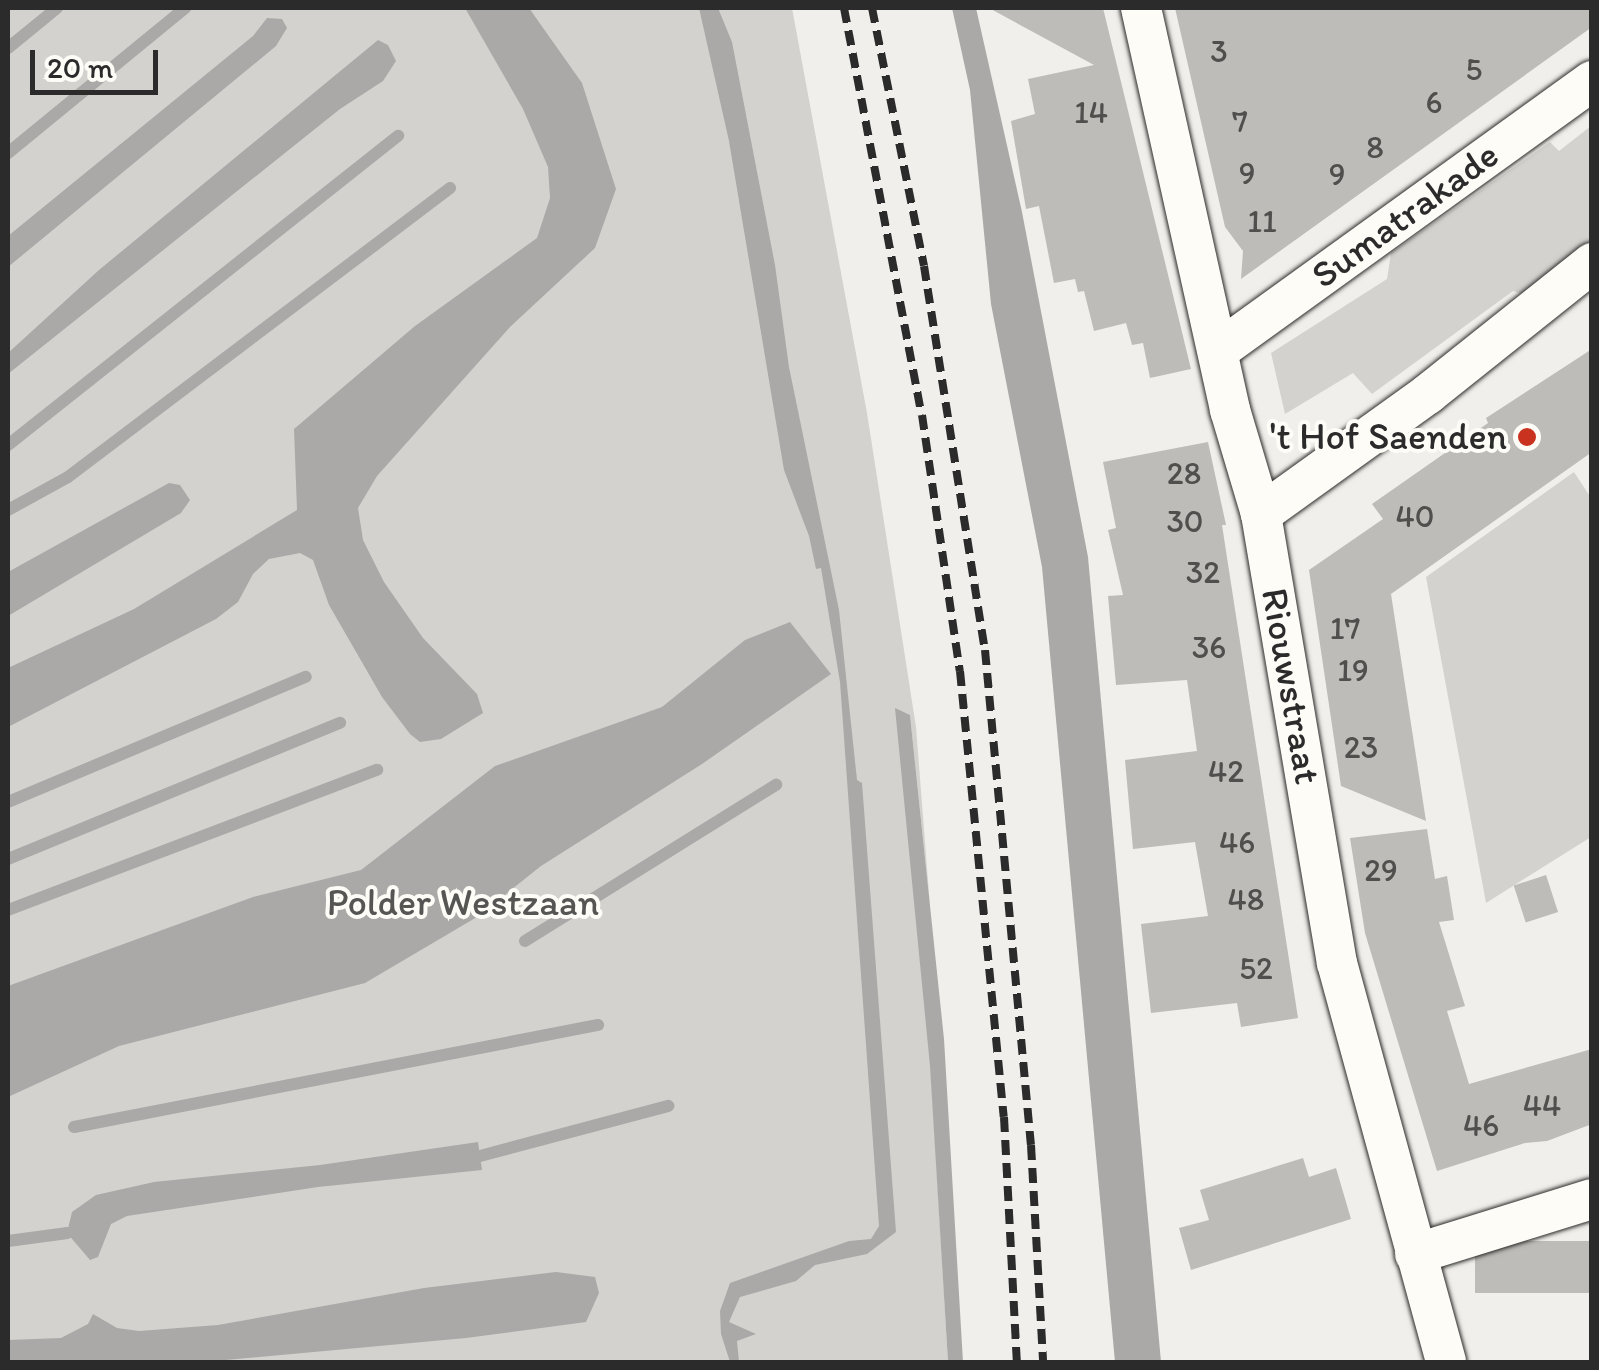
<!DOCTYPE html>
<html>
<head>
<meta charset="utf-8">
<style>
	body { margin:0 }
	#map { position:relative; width:1599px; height:1370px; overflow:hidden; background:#f0efeb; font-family:Itim,sans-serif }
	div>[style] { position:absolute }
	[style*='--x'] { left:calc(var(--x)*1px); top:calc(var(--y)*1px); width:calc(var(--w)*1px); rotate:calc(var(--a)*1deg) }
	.green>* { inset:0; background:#d3d2cf }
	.water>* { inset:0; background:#aaa9a7 }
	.stream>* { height:12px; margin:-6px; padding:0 6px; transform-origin:6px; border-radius:6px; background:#aaa9a7 }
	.building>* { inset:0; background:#bdbcb8; transform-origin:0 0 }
	.roads { filter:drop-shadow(0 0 2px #2b2b2b) drop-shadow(0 0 2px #2b2b2b) }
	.street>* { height:40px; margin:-20px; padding:0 20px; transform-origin:20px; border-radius:20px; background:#fdfcf7 }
	.rail>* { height:8px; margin-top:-4px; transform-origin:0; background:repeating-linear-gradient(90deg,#2b2b2b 0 15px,transparent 0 23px) }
	.dots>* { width:28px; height:28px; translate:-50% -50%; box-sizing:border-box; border:5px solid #fdfcf7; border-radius:50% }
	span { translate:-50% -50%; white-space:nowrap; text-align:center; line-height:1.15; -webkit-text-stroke:8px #fdfcf7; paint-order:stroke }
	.number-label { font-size:32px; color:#504f4e }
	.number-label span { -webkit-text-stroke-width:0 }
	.street-label { font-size:38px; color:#2b2b2b }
	.poi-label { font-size:38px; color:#2b2b2b }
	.right { translate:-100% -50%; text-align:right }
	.park-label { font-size:38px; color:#555554 }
	.frame { position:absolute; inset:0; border:10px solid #2b2b2b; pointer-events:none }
	.scale { position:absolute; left:30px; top:50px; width:128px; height:45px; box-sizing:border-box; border:5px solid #2b2b2b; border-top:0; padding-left:12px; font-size:30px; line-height:35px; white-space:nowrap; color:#2b2b2b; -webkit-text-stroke:8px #fdfcf7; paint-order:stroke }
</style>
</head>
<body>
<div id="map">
	<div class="green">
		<div style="clip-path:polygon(8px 8px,792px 8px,867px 413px,916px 727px,930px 906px,910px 715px,948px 1362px,8px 1362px)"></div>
		<div style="clip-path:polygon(1591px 126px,1591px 240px,1527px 295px,1513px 291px,1372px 394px,1353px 373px,1285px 414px,1271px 353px,1387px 279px,1391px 253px,1550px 142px,1559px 151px)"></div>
		<div style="clip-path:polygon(1574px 472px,1591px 498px,1591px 837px,1486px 903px,1426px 577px)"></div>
	</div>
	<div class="water">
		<div style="clip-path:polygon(465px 8px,529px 8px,582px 83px,616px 189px,595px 248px,510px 327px,377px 476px,358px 508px,363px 540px,384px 582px,423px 638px,477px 694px,483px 713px,441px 739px,420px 742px,410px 734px,382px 697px,329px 605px,313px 560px,300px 553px,269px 559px,253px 574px,238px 602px,216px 619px,8px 727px,8px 668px,134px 609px,297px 510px,294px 429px,415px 326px,537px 238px,550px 198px,548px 167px,523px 109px)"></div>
		<div style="clip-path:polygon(699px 8px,718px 8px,732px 42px,775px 265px,789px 367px,839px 610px,857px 780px,862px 783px,896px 1232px,867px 1254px,815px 1265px,796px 1281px,740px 1297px,729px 1322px,756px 1334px,737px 1341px,739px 1362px,730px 1362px,721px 1334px,720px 1311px,730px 1283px,849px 1241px,871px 1239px,879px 1226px,840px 682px,821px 568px,816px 569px,809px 536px,784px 470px,729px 141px)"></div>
		<div style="clip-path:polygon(952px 8px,976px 8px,1022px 212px,1088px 557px,1161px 1362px,1115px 1362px,1042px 567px,991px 304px,970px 90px)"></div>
		<div style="clip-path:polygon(267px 18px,282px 19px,287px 28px,276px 46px,8px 267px,8px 236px,253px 36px)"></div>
		<div style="clip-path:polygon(378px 40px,388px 45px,396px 61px,383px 81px,340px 109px,8px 374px,8px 353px,99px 270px)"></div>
		<div style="clip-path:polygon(169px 483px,180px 485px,190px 500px,181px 513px,8px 616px,8px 572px)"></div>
		<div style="clip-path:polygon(790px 622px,831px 674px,702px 764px,541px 866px,477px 917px,365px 983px,119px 1046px,8px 1097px,8px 986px,253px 897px,361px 870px,495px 766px,662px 707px,745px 640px)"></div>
		<div style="clip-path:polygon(895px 708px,910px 715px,944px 1039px,963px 1362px,948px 1362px,930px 1066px)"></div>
		<div style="clip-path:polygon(478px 1142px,482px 1170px,318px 1187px,127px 1216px,111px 1224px,98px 1257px,90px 1260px,67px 1233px,72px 1212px,96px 1195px,154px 1182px,320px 1165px)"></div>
		<div style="clip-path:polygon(556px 1272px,595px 1277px,599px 1293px,586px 1322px,466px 1338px,204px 1362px,8px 1362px,8px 1340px,61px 1338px,88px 1324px,93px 1314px,117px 1328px,139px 1331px,218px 1325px,424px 1288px)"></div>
	</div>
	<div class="stream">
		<div style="--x:8;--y:48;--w:63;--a:-39.2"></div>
		<div style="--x:8;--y:153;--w:229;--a:-39.3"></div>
		<div style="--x:8;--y:445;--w:498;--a:-38.4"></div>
		<div style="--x:8;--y:510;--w:68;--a:-28.8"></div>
		<div style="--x:68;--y:477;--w:479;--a:-37.1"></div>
		<div style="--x:8;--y:802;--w:323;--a:-22.8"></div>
		<div style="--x:8;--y:859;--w:359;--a:-22.3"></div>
		<div style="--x:8;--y:910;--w:395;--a:-20.8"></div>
		<div style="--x:525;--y:941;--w:296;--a:-31.9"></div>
		<div style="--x:74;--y:1127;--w:534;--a:-11.02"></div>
		<div style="--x:480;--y:1156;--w:195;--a:-14.9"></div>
		<div style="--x:8;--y:1241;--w:60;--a:-7.7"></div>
	</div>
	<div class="building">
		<div style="clip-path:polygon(989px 8px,1103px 8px,1191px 369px,1150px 378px,1143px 343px,1132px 345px,1126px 323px,1094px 331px,1084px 291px,1078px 292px,1075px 279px,1054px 283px,1039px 206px,1026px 209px,1011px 121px,1035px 114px,1028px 79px,1094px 65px)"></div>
		<div style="clip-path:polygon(1175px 8px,1592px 8px,1592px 27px,1241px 279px,1243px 251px,1225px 227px)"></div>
		<div style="clip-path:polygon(1592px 349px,1592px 452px,1391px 594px,1426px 821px,1341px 786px,1309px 570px,1383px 519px,1372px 504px,1488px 423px,1486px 418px)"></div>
		<div style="clip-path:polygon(1208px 442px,1226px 525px,1222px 525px,1298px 1018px,1241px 1027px,1237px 1003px,1151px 1013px,1141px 924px,1208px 916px,1195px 842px,1133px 849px,1125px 760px,1197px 751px,1187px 680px,1116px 685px,1108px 596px,1123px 595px,1108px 530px,1116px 528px,1103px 462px)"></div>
		<div style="clip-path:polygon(1427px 829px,1435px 879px,1447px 876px,1454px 920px,1439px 922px,1465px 1006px,1447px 1011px,1469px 1084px,1592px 1049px,1592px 1124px,1547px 1141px,1525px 1143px,1437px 1171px,1365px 933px,1350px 838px)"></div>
		<div style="left:1546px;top:875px;width:39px;height:34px;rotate:72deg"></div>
		<div style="clip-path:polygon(1303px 1158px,1309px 1177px,1336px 1168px,1351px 1219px,1191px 1270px,1179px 1228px,1209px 1220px,1200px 1190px)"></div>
		<div style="left:1592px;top:1241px;width:52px;height:117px;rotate:90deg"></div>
	</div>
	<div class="roads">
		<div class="street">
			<div style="--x:1141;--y:8;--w:412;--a:77.5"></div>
			<div style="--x:1230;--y:410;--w:109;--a:73.4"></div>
			<div style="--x:1261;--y:514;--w:455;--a:80.4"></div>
			<div style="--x:1337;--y:963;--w:414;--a:74.7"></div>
			<div style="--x:1219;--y:350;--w:460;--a:-35.8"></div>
			<div style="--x:1261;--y:514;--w:206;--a:-35.7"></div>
			<div style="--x:1428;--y:394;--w:210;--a:-38.6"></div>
			<div style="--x:1415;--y:1254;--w:185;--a:-17.3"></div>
		</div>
	</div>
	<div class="rail">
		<div style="--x:844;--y:8;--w:414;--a:79.2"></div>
		<div style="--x:922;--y:415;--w:259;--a:81.6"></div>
		<div style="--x:960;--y:671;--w:448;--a:84.4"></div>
		<div style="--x:1004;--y:1117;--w:245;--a:87"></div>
		<div style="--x:872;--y:8;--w:263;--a:78.6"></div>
		<div style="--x:924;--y:266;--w:389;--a:81"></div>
		<div style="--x:985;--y:650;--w:497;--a:84.7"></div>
		<div style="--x:1031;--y:1145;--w:217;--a:86.8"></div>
	</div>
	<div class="dots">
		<div style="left:1527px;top:437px;background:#c8321e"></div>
	</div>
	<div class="number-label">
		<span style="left:1219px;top:51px">3</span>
		<span style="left:1474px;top:69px">5</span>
		<span style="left:1434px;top:102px">6</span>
		<span style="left:1091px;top:112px">14</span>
		<span style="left:1240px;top:121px">7</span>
		<span style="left:1375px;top:147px">8</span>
		<span style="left:1247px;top:173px">9</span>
		<span style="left:1337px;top:174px">9</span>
		<span style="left:1262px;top:221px">11</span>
		<span style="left:1184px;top:473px">28</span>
		<span style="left:1415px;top:516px">40</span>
		<span style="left:1185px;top:521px">30</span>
		<span style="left:1203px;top:572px">32</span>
		<span style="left:1345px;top:628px">17</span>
		<span style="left:1209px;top:647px">36</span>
		<span style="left:1353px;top:670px">19</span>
		<span style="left:1361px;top:747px">23</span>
		<span style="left:1226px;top:771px">42</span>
		<span style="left:1237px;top:842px">46</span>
		<span style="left:1381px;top:870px">29</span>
		<span style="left:1246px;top:899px">48</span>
		<span style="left:1256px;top:968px">52</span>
		<span style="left:1542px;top:1105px">44</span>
		<span style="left:1481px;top:1125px">46</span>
	</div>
	<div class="street-label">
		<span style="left:1405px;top:215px;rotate:-36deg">Sumatrakade</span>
		<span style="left:1291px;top:686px;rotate:80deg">Riouwstraat</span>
	</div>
	<div class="poi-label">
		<span class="right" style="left:1507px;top:437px">'t Hof Saenden</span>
	</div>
	<div class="park-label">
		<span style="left:463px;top:903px">Polder Westzaan</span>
	</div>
	<div class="frame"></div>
	<div class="scale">20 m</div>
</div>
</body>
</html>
